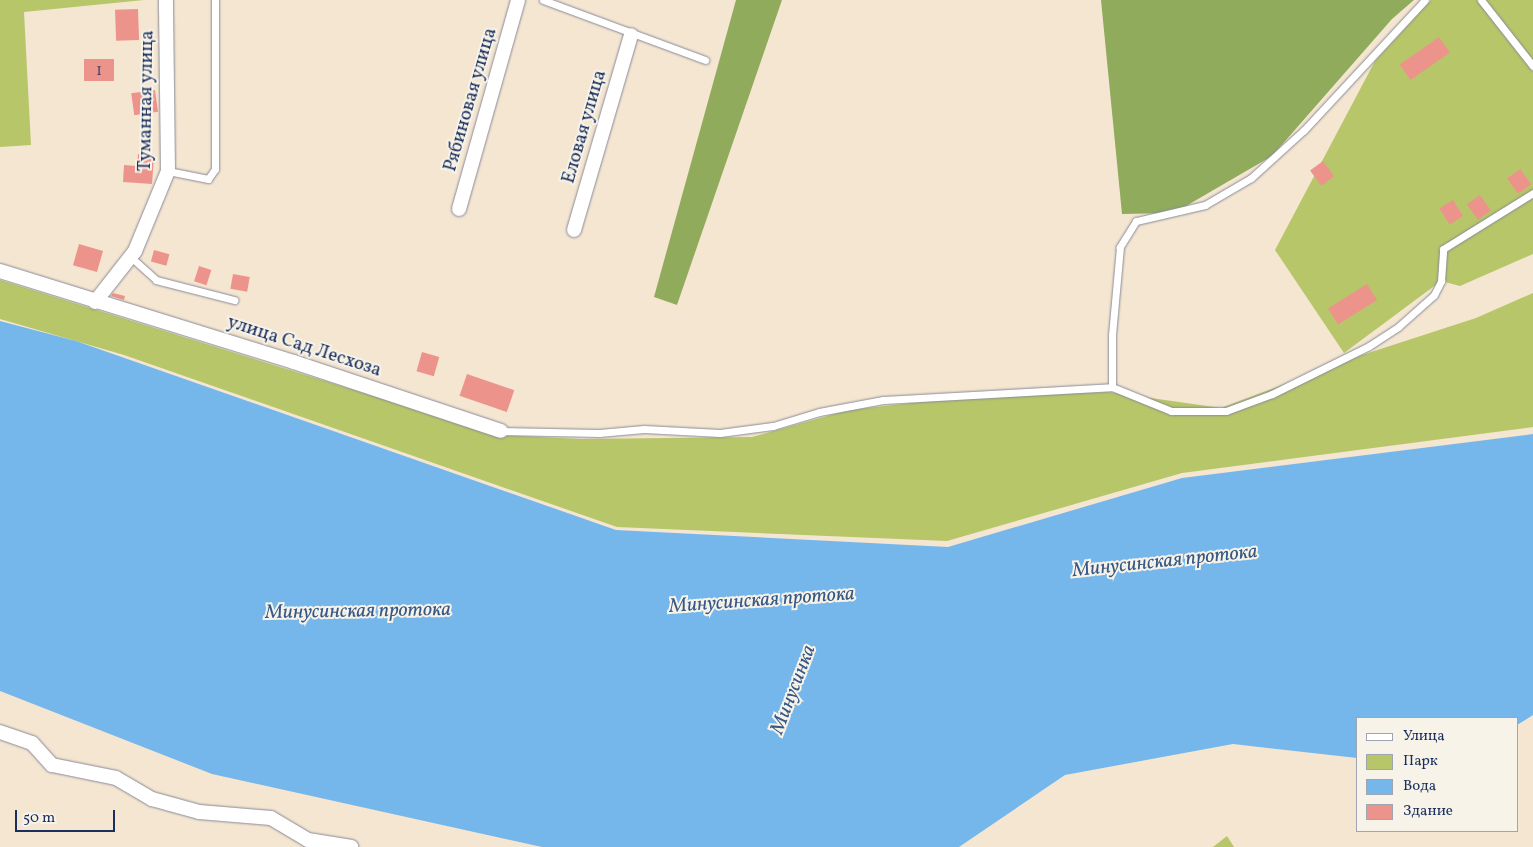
<!DOCTYPE html>
<html>
<head>
<meta charset="utf-8">
<style>
	body { margin:0 }
	#map { position:relative; width:1533px; height:847px; overflow:hidden; background:#f5e6d1; font-family:Vollkorn,serif }
	div>[style] { position:absolute }
	[style*='--x'] { left:calc(var(--x)*1px); top:calc(var(--y)*1px); width:calc(var(--w)*1px); rotate:calc(var(--a)*1deg) }
	.green>* { inset:0; background:#b7c668 }
	.forest>* { inset:0; background:#91ab5c }
	.water>* { inset:0; background:#76b7eb }
	.building>* { inset:0; background:#ec948c; transform-origin:0 0 }
	.roads { filter:drop-shadow(0 0 1px #888a98) drop-shadow(0 0 1px #888a98) }
	.lane>* { height:7px; margin:-3.5px; padding:0 3.5px; transform-origin:3.5px; border-radius:3.5px; background:#fff }
	.street>* { height:14px; margin:-7px; padding:0 7px; transform-origin:7px; border-radius:7px; background:#fff }
	span { translate:-50% -50%; white-space:nowrap; text-align:center; line-height:1.15; -webkit-text-stroke:4px #f7f3e8; paint-order:stroke }
	.number-label { font-size:16px; color:#4f486a }
	.number-label span { -webkit-text-stroke-width:0 }
	.street-label { font-size:19px; color:#1b2f5e }
	.water-label { font-size:20px; color:#365888; font-style:italic }
	.legend { position:absolute; left:1356px; top:717px; width:162px; height:115px; box-sizing:border-box; background:#f7f3e8; border:1px solid #9fa5b1; margin:0; padding:6px 9px; list-style:none; font-size:15px; color:#1b2f5e }
	.legend li { display:flex; align-items:center; gap:10px; height:25px }
	.legend b { width:25px; border:1px solid #9fa5b1 }
	.scale { position:absolute; left:15px; top:810px; width:100px; height:22px; box-sizing:border-box; border:2px solid #1b2f5e; border-top:0; padding-left:6px; font-size:15px; line-height:18px; white-space:nowrap; color:#1b2f5e; -webkit-text-stroke:4px #f7f3e8; paint-order:stroke }
</style>
</head>
<body>
<div id="map">
	<div class="green">
		<div style="clip-path:polygon(0 0,144px 0,24px 12px,31px 145px,0 147px)"></div>
		<div style="clip-path:polygon(1431px 0,1533px 0,1533px 254px,1460px 286px,1441px 281px,1344px 353px,1275px 250px,1375px 61px)"></div>
		<div style="clip-path:polygon(0 280px,499px 435px,581px 439px,752px 437px,849px 410px,983px 395px,1109px 392px,1221px 408px,1359px 356px,1476px 318px,1533px 293px,1533px 427px,1182px 473px,947px 541px,617px 527px,124px 355px,0 319px)"></div>
		<div style="clip-path:polygon(1227px 836px,1234px 847px,1213px 847px)"></div>
	</div>
	<div class="forest">
		<div style="clip-path:polygon(736px 0,782px 0,677px 305px,654px 297px)"></div>
		<div style="clip-path:polygon(1101px 0,1414px 0,1392px 19px,1272px 156px,1174px 213px,1122px 214px)"></div>
	</div>
	<div class="water">
		<div style="clip-path:polygon(0 321px,76px 341px,616px 530px,948px 547px,1182px 478px,1533px 434px,1533px 715px,1517px 725px,1517px 718px,1357px 718px,1357px 758px,1233px 744px,1065px 775px,959px 847px,542px 847px,212px 774px,0 691px)"></div>
	</div>
	<div class="building">
		<div style="left:138px;top:9px;width:31px;height:23px;rotate:88deg"></div>
		<div style="left:1439px;top:37px;width:19px;height:48px;rotate:55deg"></div>
		<div style="left:114px;top:59px;width:22px;height:30px;rotate:90deg"></div>
		<div style="left:155px;top:90px;width:22px;height:24px;rotate:82deg"></div>
		<div style="clip-path:polygon(138px 154px,154px 156px,152px 184px,123px 182px,124px 165px,137px 166px)"></div>
		<div style="left:1323px;top:161px;width:19px;height:16px;rotate:54deg"></div>
		<div style="left:1520px;top:169px;width:19px;height:16px;rotate:54deg"></div>
		<div style="left:1480px;top:195px;width:19px;height:16px;rotate:55deg"></div>
		<div style="left:1453px;top:200px;width:19px;height:16px;rotate:58deg"></div>
		<div style="left:79px;top:244px;width:25px;height:22px;rotate:16deg"></div>
		<div style="left:154px;top:250px;width:16px;height:12px;rotate:15deg"></div>
		<div style="left:199px;top:266px;width:13px;height:16px;rotate:18deg"></div>
		<div style="left:233px;top:274px;width:17px;height:15px;rotate:10deg"></div>
		<div style="left:1367px;top:284px;width:19px;height:46px;rotate:58deg"></div>
		<div style="clip-path:polygon(113px 293px,125px 296px,124px 300px,111px 296px)"></div>
		<div style="left:422px;top:352px;width:18px;height:20px;rotate:16deg"></div>
		<div style="left:467px;top:374px;width:50px;height:23px;rotate:19deg"></div>
	</div>
	<div class="roads">
		<div class="lane">
			<div style="--x:543;--y:0;--w:173;--a:20.3"></div>
			<div style="--x:1425;--y:0;--w:178;--a:132.9"></div>
			<div style="--x:1304;--y:130;--w:72;--a:137.8"></div>
			<div style="--x:1251;--y:178;--w:53;--a:149.6"></div>
			<div style="--x:1205;--y:205;--w:71;--a:166.9"></div>
			<div style="--x:1136;--y:221;--w:31;--a:122"></div>
			<div style="--x:1120;--y:247;--w:88;--a:95.2"></div>
			<div style="--x:1112;--y:335;--w:52;--a:90"></div>
			<div style="--x:1112;--y:387;--w:64;--a:22.1"></div>
			<div style="--x:1171;--y:411;--w:55;--a:0"></div>
			<div style="--x:1226;--y:411;--w:49;--a:-20.3"></div>
			<div style="--x:1272;--y:394;--w:108;--a:-26.3"></div>
			<div style="--x:1369;--y:346;--w:35;--a:-33"></div>
			<div style="--x:1398;--y:327;--w:48;--a:-41.6"></div>
			<div style="--x:1434;--y:295;--w:16;--a:-63"></div>
			<div style="--x:1441;--y:281;--w:32;--a:-86"></div>
			<div style="--x:1443;--y:249;--w:106;--a:-31.9"></div>
			<div style="--x:1481;--y:0;--w:84;--a:51.8"></div>
			<div style="--x:168;--y:171;--w:41;--a:11.3"></div>
			<div style="--x:208;--y:179;--w:12;--a:-55"></div>
			<div style="--x:215;--y:169;--w:169;--a:-90"></div>
			<div style="--x:133;--y:254;--w:5;--a:90"></div>
			<div style="--x:133;--y:259;--w:31;--a:42"></div>
			<div style="--x:156;--y:280;--w:81;--a:14.4"></div>
			<div style="--x:501;--y:431;--w:98;--a:1.2"></div>
			<div style="--x:599;--y:433;--w:45;--a:-5.1"></div>
			<div style="--x:644;--y:429;--w:76;--a:3"></div>
			<div style="--x:720;--y:433;--w:53;--a:-7.5"></div>
			<div style="--x:773;--y:426;--w:48;--a:-16.9"></div>
			<div style="--x:819;--y:412;--w:65;--a:-10.6"></div>
			<div style="--x:883;--y:400;--w:229;--a:-3.2"></div>
		</div>
		<div class="street">
			<div style="--x:459;--y:209;--w:217;--a:-74.2"></div>
			<div style="--x:574;--y:230;--w:203;--a:-73.7"></div>
			<div style="--x:0;--y:271;--w:308;--a:17.2"></div>
			<div style="--x:294;--y:362;--w:218;--a:18.4"></div>
			<div style="--x:95;--y:302;--w:65;--a:-51.9"></div>
			<div style="--x:135;--y:251;--w:87;--a:-67.6"></div>
			<div style="--x:168;--y:171;--w:171;--a:-90.7"></div>
			<div style="--x:0;--y:732;--w:34;--a:19"></div>
			<div style="--x:32;--y:743;--w:30;--a:48"></div>
			<div style="--x:52;--y:765;--w:65;--a:11.5"></div>
			<div style="--x:116;--y:778;--w:42;--a:30.3"></div>
			<div style="--x:152;--y:799;--w:49;--a:15.5"></div>
			<div style="--x:199;--y:812;--w:72;--a:4.8"></div>
			<div style="--x:271;--y:818;--w:43;--a:30.7"></div>
			<div style="--x:308;--y:840;--w:44;--a:9.2"></div>
		</div>
	</div>
	<div class="number-label">
		<span style="left:99px;top:71px">1</span>
	</div>
	<div class="street-label">
		<span style="left:471px;top:100px;rotate:-74deg">Рябиновая улица</span>
		<span style="left:147px;top:101px;rotate:-89deg">Туманная улица</span>
		<span style="left:585px;top:127px;rotate:-74deg">Еловая улица</span>
		<span style="left:304px;top:347px;rotate:18deg">улица Сад Лесхоза</span>
	</div>
	<div class="water-label">
		<span style="left:1165px;top:562px;rotate:-6deg">Минусинская протока</span>
		<span style="left:762px;top:601px;rotate:-4deg">Минусинская протока</span>
		<span style="left:358px;top:612px;rotate:-1deg">Минусинская протока</span>
		<span style="left:794px;top:690px;rotate:-69deg">Минусинка</span>
	</div>
	<ul class="legend">
	<li><b style="height:6px;background:#fff"></b>Улица</li>
	<li><b style="height:14px;background:#b7c668"></b>Парк</li>
	<li><b style="height:14px;background:#76b7eb"></b>Вода</li>
	<li><b style="height:14px;background:#ec948c"></b>Здание</li>
	</ul>
	<div class="scale">50 m</div>
</div>
</body>
</html>
